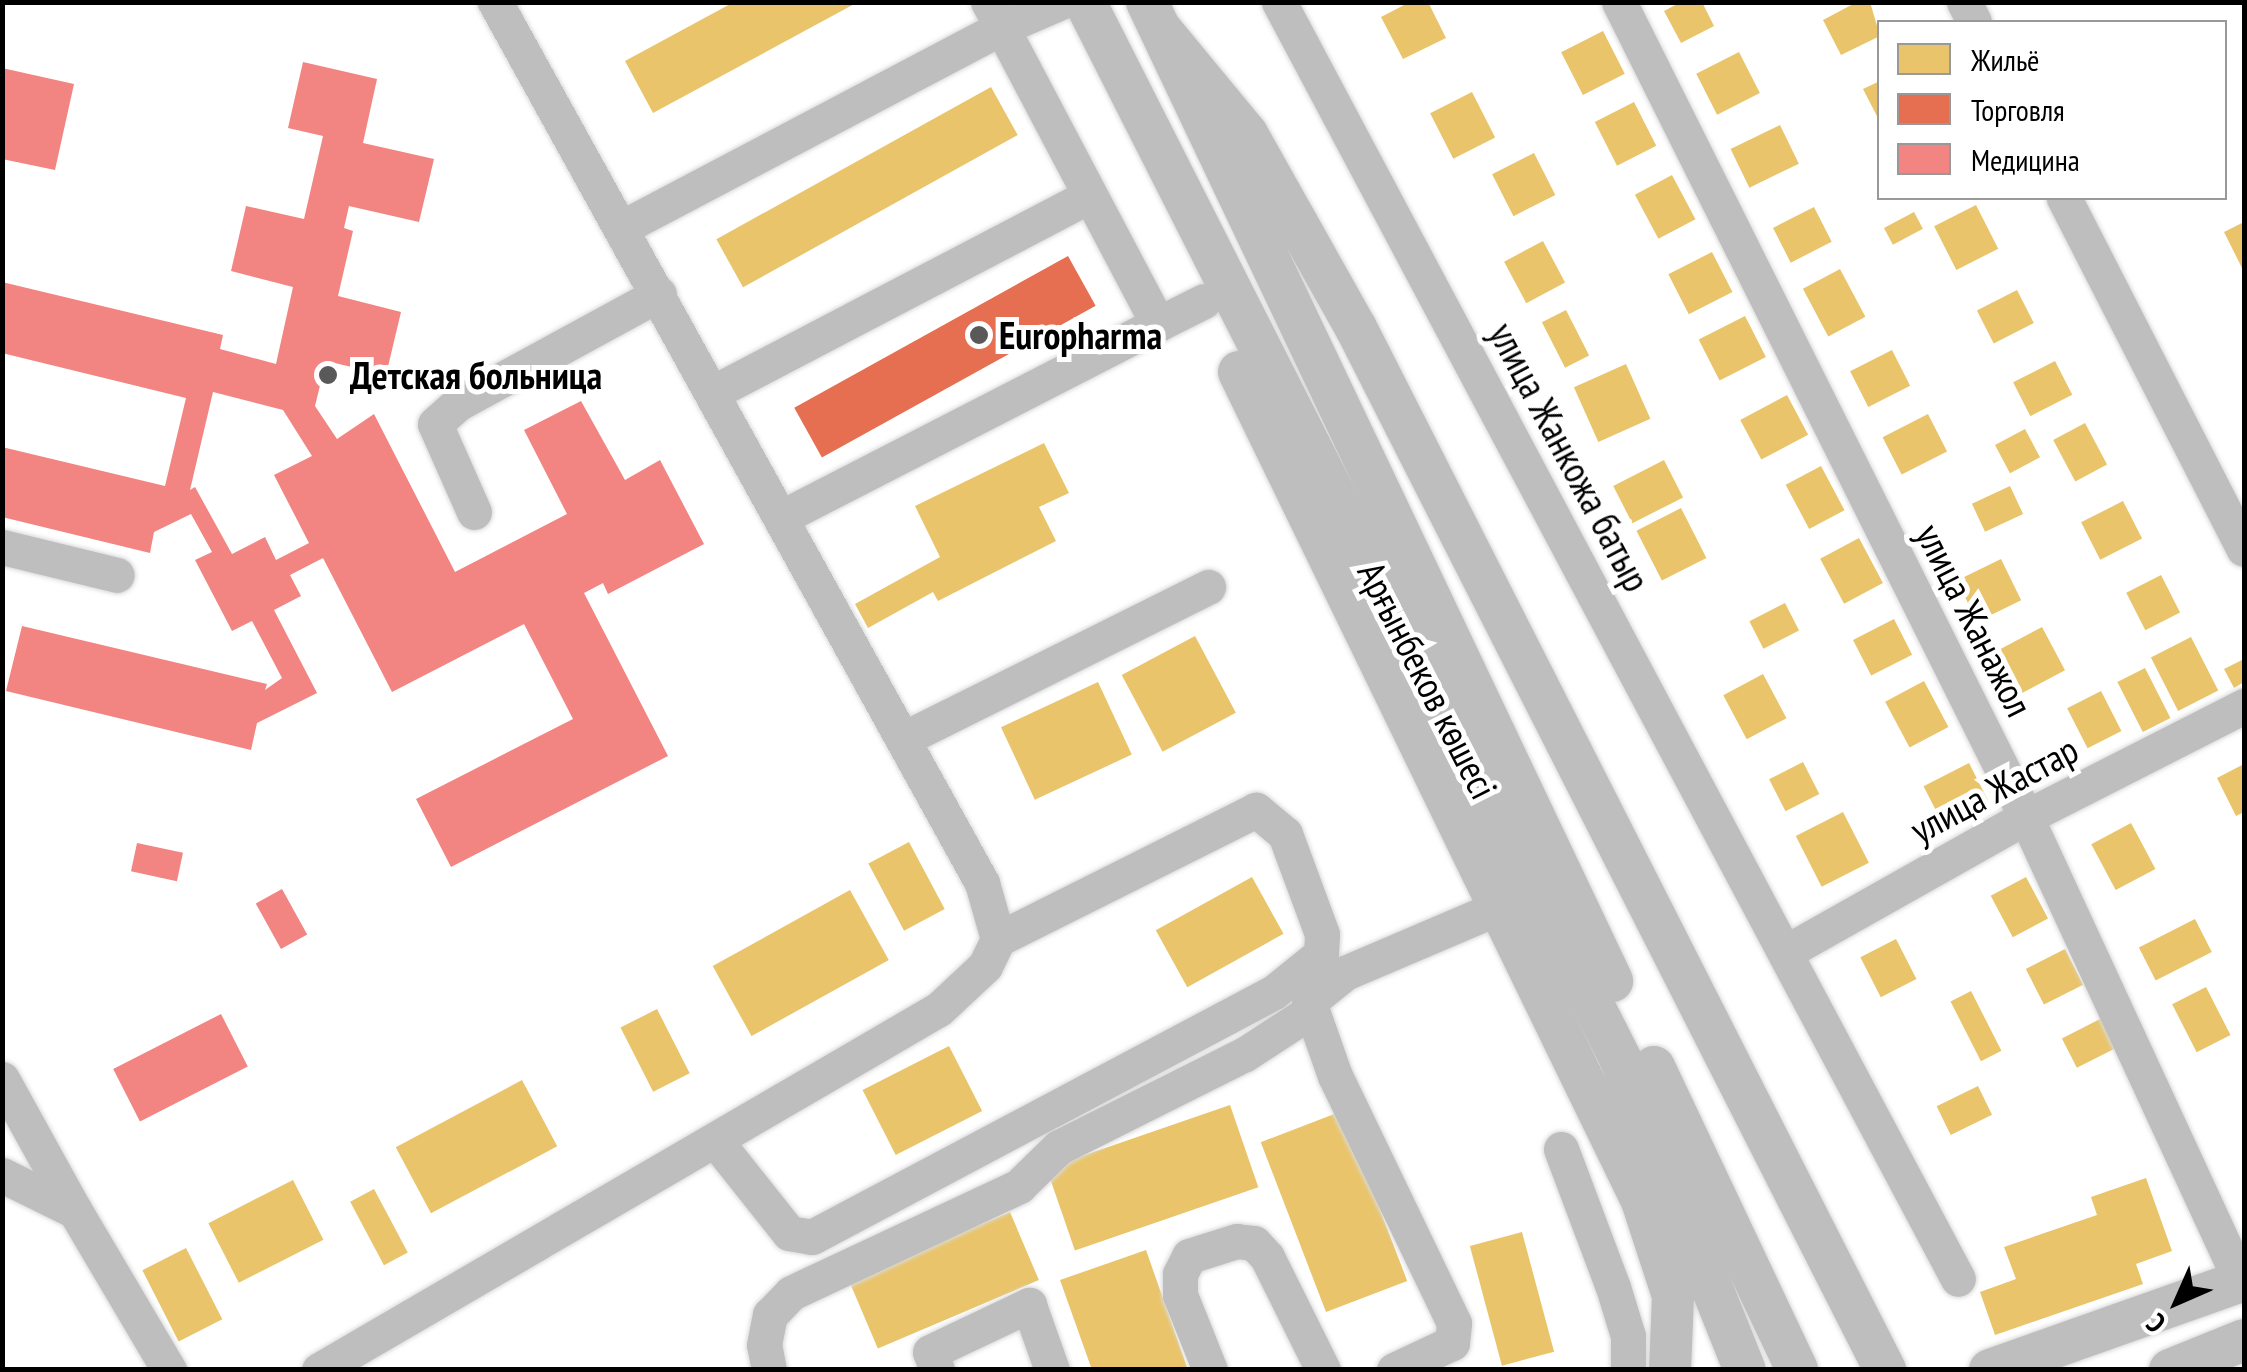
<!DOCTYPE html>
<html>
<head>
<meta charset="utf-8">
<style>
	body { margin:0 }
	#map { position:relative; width:2247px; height:1372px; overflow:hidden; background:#fff; font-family:"PT Sans Narrow",sans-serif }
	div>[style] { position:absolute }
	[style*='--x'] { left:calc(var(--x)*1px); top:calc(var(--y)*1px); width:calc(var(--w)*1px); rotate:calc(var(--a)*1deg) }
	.homes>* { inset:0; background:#e9c46a; transform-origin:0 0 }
	.shops>* { inset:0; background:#e76f51; transform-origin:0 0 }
	.health>* { inset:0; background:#f28482; transform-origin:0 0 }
	.roads { filter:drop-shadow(0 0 2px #dbdbdb) drop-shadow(0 0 2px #dbdbdb) }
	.minor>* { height:35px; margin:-17.5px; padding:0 17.5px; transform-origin:17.5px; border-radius:17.5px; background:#bebebe }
	.major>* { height:42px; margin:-21px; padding:0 21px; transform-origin:21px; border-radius:21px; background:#bebebe }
	.dots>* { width:28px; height:28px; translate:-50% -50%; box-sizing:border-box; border:5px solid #fff; border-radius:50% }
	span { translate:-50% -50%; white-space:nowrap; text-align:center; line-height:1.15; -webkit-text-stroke:10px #fff; paint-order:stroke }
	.poi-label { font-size:38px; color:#000; font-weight:700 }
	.left { translate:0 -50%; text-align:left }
	.street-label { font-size:38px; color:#000 }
	.frame { position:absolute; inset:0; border:5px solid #000; pointer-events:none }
	.legend { position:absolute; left:1877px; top:20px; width:350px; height:180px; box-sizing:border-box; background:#fff; border:2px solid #999; margin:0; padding:12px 18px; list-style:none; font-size:30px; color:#000 }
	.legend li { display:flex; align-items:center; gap:20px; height:50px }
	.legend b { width:50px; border:2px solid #999 }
	.north { position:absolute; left:2127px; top:1252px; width:100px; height:100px; -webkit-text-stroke:8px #fff; paint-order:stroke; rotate:225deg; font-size:28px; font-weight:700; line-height:40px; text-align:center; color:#000 }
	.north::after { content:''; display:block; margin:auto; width:35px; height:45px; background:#000; clip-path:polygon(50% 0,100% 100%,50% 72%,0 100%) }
</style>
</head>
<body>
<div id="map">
	<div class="homes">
		<div style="clip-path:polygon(734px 2px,858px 2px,653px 113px,625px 61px)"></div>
		<div style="clip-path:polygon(1410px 2px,1428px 2px,1446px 38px,1403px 59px,1381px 17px)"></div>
		<div style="clip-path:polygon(1681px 2px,1702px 2px,1714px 26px,1681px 43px,1664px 11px)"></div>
		<div style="clip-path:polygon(1857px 2px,1870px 2px,1880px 36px,1841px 55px,1823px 20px)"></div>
		<div style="left:1603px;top:31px;width:48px;height:47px;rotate:63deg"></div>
		<div style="left:1739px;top:52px;width:46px;height:48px;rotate:63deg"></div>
		<div style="clip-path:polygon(1880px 81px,1880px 122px,1863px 89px)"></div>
		<div style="left:991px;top:87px;width:55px;height:314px;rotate:61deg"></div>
		<div style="left:1472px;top:92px;width:51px;height:47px;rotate:63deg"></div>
		<div style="left:1634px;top:102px;width:49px;height:44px;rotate:63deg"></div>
		<div style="left:1780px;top:125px;width:43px;height:55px;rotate:64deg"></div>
		<div style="left:1534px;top:153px;width:47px;height:47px;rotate:63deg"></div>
		<div style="left:1672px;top:175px;width:50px;height:42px;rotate:62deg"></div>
		<div style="left:1976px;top:205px;width:49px;height:47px;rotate:63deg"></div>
		<div style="left:1814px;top:207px;width:39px;height:46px;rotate:63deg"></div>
		<div style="left:1914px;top:212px;width:19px;height:34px;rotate:62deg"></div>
		<div style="clip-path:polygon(2244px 222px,2244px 272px,2224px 232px)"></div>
		<div style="left:1543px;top:241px;width:47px;height:44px;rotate:62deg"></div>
		<div style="left:1712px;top:252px;width:45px;height:49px;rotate:63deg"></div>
		<div style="left:1840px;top:269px;width:54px;height:42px;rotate:62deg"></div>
		<div style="left:2017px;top:290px;width:37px;height:45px;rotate:63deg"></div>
		<div style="left:1566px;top:310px;width:51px;height:27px;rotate:63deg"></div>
		<div style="left:1745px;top:316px;width:46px;height:52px;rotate:63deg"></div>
		<div style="left:1892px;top:350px;width:40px;height:47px;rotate:63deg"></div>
		<div style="left:2055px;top:361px;width:38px;height:47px;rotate:63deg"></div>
		<div style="left:1626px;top:364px;width:60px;height:57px;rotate:66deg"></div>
		<div style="left:1787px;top:395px;width:45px;height:53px;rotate:62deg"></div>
		<div style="left:1928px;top:414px;width:42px;height:51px;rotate:63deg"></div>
		<div style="left:2085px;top:423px;width:47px;height:36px;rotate:62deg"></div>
		<div style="left:2025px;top:429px;width:32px;height:34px;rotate:62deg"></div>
		<div style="clip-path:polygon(1044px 443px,1069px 493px,1039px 507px,1056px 541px,938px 601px,933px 592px,868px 628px,855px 604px,940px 557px,915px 506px)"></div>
		<div style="left:1664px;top:460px;width:42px;height:57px;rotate:63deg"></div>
		<div style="left:1821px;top:466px;width:50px;height:40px;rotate:62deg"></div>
		<div style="left:2010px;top:486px;width:31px;height:42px;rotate:65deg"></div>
		<div style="left:2123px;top:501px;width:42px;height:47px;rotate:63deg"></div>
		<div style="left:1681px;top:508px;width:56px;height:50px;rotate:63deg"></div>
		<div style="left:1859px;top:538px;width:51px;height:44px;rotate:62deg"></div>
		<div style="left:2001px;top:559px;width:46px;height:49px;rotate:64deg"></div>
		<div style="left:2161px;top:575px;width:42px;height:39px;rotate:63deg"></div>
		<div style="left:1785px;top:603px;width:31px;height:40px;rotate:63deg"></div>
		<div style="left:1894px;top:619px;width:40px;height:46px;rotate:63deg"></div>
		<div style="left:2042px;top:627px;width:49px;height:56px;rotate:62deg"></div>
		<div style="left:1195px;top:636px;width:87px;height:83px;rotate:62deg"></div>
		<div style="left:2191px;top:637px;width:60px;height:45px;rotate:63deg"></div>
		<div style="clip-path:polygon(2244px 659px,2244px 682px,2234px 688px,2224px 669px)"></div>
		<div style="left:2145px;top:668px;width:56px;height:31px;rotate:63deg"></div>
		<div style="left:1763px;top:674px;width:50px;height:45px;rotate:62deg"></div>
		<div style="left:1924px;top:681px;width:52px;height:44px;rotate:62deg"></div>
		<div style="left:1098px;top:682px;width:80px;height:107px;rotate:65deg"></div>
		<div style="left:2101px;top:691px;width:45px;height:38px;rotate:63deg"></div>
		<div style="left:1803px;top:762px;width:36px;height:38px;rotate:63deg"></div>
		<div style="left:1969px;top:763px;width:42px;height:51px;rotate:63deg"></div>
		<div style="clip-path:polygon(2244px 764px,2244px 812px,2236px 816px,2217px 778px)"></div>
		<div style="left:1843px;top:812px;width:57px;height:53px;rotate:63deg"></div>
		<div style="left:2131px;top:823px;width:52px;height:45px;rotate:62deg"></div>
		<div style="left:909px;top:842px;width:76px;height:46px;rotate:62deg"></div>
		<div style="left:1252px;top:877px;width:65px;height:110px;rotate:61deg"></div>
		<div style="left:2026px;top:877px;width:47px;height:40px;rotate:62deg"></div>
		<div style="left:850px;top:890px;width:80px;height:157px;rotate:61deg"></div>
		<div style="left:2195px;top:919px;width:37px;height:63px;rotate:63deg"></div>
		<div style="left:1896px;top:939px;width:45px;height:40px;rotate:63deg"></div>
		<div style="left:2065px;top:949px;width:40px;height:44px;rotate:63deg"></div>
		<div style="left:2206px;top:987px;width:54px;height:38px;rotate:63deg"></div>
		<div style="left:1971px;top:991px;width:67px;height:23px;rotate:63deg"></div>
		<div style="left:657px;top:1009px;width:72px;height:41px;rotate:63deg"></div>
		<div style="left:2102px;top:1018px;width:33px;height:45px;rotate:63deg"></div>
		<div style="left:949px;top:1046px;width:73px;height:97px;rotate:63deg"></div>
		<div style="left:522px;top:1080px;width:75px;height:143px;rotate:62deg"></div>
		<div style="left:1978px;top:1086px;width:32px;height:46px;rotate:64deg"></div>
		<div style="left:1230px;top:1105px;width:87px;height:194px;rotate:71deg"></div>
		<div style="left:1342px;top:1111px;width:182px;height:87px;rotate:69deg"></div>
		<div style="clip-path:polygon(2146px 1178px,2172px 1251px,2136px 1264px,2143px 1284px,1995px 1335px,1980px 1292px,2016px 1279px,2004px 1247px,2097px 1215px,2091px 1197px)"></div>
		<div style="left:293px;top:1180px;width:67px;height:95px;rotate:63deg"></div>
		<div style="left:374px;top:1189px;width:72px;height:27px;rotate:62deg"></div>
		<div style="left:1010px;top:1212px;width:74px;height:175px;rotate:67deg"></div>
		<div style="left:1522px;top:1232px;width:124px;height:54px;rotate:75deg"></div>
		<div style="left:186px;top:1248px;width:80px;height:49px;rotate:63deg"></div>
		<div style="clip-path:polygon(1146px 1250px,1188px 1370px,1092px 1370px,1060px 1280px)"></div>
	</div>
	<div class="shops">
		<div style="left:1068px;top:256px;width:57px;height:313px;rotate:61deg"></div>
	</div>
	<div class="health">
		<div style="clip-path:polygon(evenodd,303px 62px,377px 79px,363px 143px,434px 159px,419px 222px,349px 206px,344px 228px,353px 231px,338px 296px,401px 312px,386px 375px,326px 361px,315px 406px,337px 439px,374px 414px,455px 572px,567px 514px,524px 430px,581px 401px,625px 480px,660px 460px,704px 544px,608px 594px,603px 583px,584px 593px,668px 756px,451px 867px,416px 799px,573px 719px,524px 624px,392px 692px,323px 558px,290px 575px,301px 596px,274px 610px,317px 693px,257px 723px,251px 750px,6px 691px,22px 626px,267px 684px,265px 690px,282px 678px,252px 621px,232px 631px,195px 560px,212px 552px,191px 514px,154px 532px,150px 553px,2px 517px,2px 447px,165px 486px,186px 398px,2px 353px,2px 282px,223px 335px,220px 349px,276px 364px,293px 287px,231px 271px,246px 206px,304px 219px,323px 136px,288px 128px,303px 62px,213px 392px,283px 410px,312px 456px,274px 475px,309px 543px,276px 560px,265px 537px,232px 554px,195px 487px,190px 490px,213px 392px)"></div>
		<div style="clip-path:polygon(2px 68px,74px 84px,55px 170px,2px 159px)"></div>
		<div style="left:137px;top:843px;width:47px;height:29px;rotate:12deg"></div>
		<div style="left:282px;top:889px;width:52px;height:30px;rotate:61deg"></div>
		<div style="left:221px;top:1014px;width:59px;height:121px;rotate:63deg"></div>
	</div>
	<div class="roads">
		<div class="minor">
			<div style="--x:1279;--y:2;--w:1446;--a:62"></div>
			<div style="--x:1619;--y:2;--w:911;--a:63.46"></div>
			<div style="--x:2026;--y:817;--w:512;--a:65.19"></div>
			<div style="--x:1964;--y:2;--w:22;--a:63"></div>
			<div style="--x:2064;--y:198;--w:394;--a:62.9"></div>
			<div style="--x:623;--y:227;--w:429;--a:-27.8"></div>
			<div style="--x:1003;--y:27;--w:63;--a:-23.3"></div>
			<div style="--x:1158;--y:324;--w:51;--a:-26.6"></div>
			<div style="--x:714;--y:392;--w:423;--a:-27.6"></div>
			<div style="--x:474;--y:512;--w:96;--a:-113.9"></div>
			<div style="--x:435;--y:424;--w:30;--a:-42"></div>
			<div style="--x:457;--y:404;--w:230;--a:-28.6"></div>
			<div style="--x:782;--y:517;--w:423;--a:-27.2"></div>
			<div style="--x:1158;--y:324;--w:364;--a:-117.8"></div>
			<div style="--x:2;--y:547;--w:118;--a:13.7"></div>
			<div style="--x:903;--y:739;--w:341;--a:-26.5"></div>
			<div style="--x:1786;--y:952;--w:275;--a:-29.4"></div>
			<div style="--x:2026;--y:817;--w:245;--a:-27"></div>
			<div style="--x:2;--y:1079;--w:151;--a:61.1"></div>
			<div style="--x:715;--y:1140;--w:119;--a:51.5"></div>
			<div style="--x:789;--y:1233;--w:23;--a:10"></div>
			<div style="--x:812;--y:1237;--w:523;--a:-27.94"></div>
			<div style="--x:1274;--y:992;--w:60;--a:-39"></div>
			<div style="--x:1321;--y:954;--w:20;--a:-87"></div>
			<div style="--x:1322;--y:934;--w:107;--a:-110.3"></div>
			<div style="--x:1285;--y:834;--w:38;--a:-140"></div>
			<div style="--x:1256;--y:810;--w:288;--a:153.4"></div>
			<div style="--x:1561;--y:1149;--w:147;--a:69.4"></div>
			<div style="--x:1613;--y:1287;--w:51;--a:73"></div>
			<div style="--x:1628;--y:1336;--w:34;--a:90"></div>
			<div style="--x:2;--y:1175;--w:81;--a:26.3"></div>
			<div style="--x:75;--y:1211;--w:185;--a:59.4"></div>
			<div style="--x:319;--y:1370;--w:717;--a:-30.21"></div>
			<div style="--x:939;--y:1009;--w:63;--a:-43.1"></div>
			<div style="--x:985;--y:966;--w:30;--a:-64"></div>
			<div style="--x:998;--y:939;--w:58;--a:-105.9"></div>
			<div style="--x:982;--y:883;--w:1007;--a:-118.93"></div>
			<div style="--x:769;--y:1370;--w:25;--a:-101"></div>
			<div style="--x:764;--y:1345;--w:31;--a:-79"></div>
			<div style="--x:770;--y:1315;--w:30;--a:-46"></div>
			<div style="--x:791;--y:1293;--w:252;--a:-25.1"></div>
			<div style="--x:1019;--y:1186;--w:56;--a:-44.3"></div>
			<div style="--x:1059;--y:1147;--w:208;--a:-26.6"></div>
			<div style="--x:1245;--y:1054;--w:75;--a:-33.1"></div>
			<div style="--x:937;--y:1370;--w:19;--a:-111"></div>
			<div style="--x:930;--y:1352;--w:110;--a:-25.4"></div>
			<div style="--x:1029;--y:1305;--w:69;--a:70.5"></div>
			<div style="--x:1210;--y:1370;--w:81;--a:-111.8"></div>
			<div style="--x:1180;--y:1295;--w:21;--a:-90"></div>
			<div style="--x:1180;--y:1274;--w:20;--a:-63"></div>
			<div style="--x:1189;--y:1256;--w:50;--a:-17.4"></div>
			<div style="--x:1237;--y:1241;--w:17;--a:7"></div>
			<div style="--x:1254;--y:1243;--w:19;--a:47"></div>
			<div style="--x:1267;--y:1257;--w:126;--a:63.6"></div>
			<div style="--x:1394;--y:1370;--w:64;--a:-25"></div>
			<div style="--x:1452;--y:1343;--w:20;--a:-84"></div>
			<div style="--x:1454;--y:1323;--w:274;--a:-115.7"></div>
			<div style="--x:1335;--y:1076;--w:78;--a:-109.4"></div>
			<div style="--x:1309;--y:1002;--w:46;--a:-38.9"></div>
			<div style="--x:1345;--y:973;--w:171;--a:-23.1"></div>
		</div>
		<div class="major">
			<div style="--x:1085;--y:2;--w:1184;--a:63.13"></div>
			<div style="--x:1620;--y:1058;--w:336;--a:68.2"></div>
			<div style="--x:1147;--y:2;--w:1084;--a:64.59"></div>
			<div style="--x:1161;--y:30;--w:135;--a:50.4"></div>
			<div style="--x:1247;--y:134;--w:223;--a:60.7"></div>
			<div style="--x:1356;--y:328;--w:1169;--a:63.08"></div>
			<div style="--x:1239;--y:372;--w:922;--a:64.07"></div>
			<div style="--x:1642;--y:1201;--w:100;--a:71.9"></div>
			<div style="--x:1673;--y:1296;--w:74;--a:92.3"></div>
			<div style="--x:1654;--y:1067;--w:335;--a:64.7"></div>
			<div style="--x:1990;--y:1370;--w:269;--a:-19.5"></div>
			<div style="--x:2170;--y:1370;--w:80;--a:-22.1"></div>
		</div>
	</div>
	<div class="dots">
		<div style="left:979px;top:335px;background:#595959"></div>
		<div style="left:328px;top:375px;background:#595959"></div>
	</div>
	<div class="poi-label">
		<span class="left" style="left:999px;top:335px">Europharma</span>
		<span class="left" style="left:350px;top:375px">Детская больница</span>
	</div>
	<div class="street-label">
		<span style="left:1570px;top:457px;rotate:62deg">улица Жанкожа батыр</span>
		<span style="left:1975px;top:620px;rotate:63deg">улица Жанажол</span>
		<span style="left:1428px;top:680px;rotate:63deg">Арғынбеков көшесі</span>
		<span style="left:1994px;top:789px;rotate:-28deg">улица Жастар</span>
	</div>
	<div class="frame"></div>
	<ul class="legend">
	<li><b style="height:28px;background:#e9c46a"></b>Жильё</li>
	<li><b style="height:28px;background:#e76f51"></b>Торговля</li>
	<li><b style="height:28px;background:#f28482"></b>Медицина</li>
	</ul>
	<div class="north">С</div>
</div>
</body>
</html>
